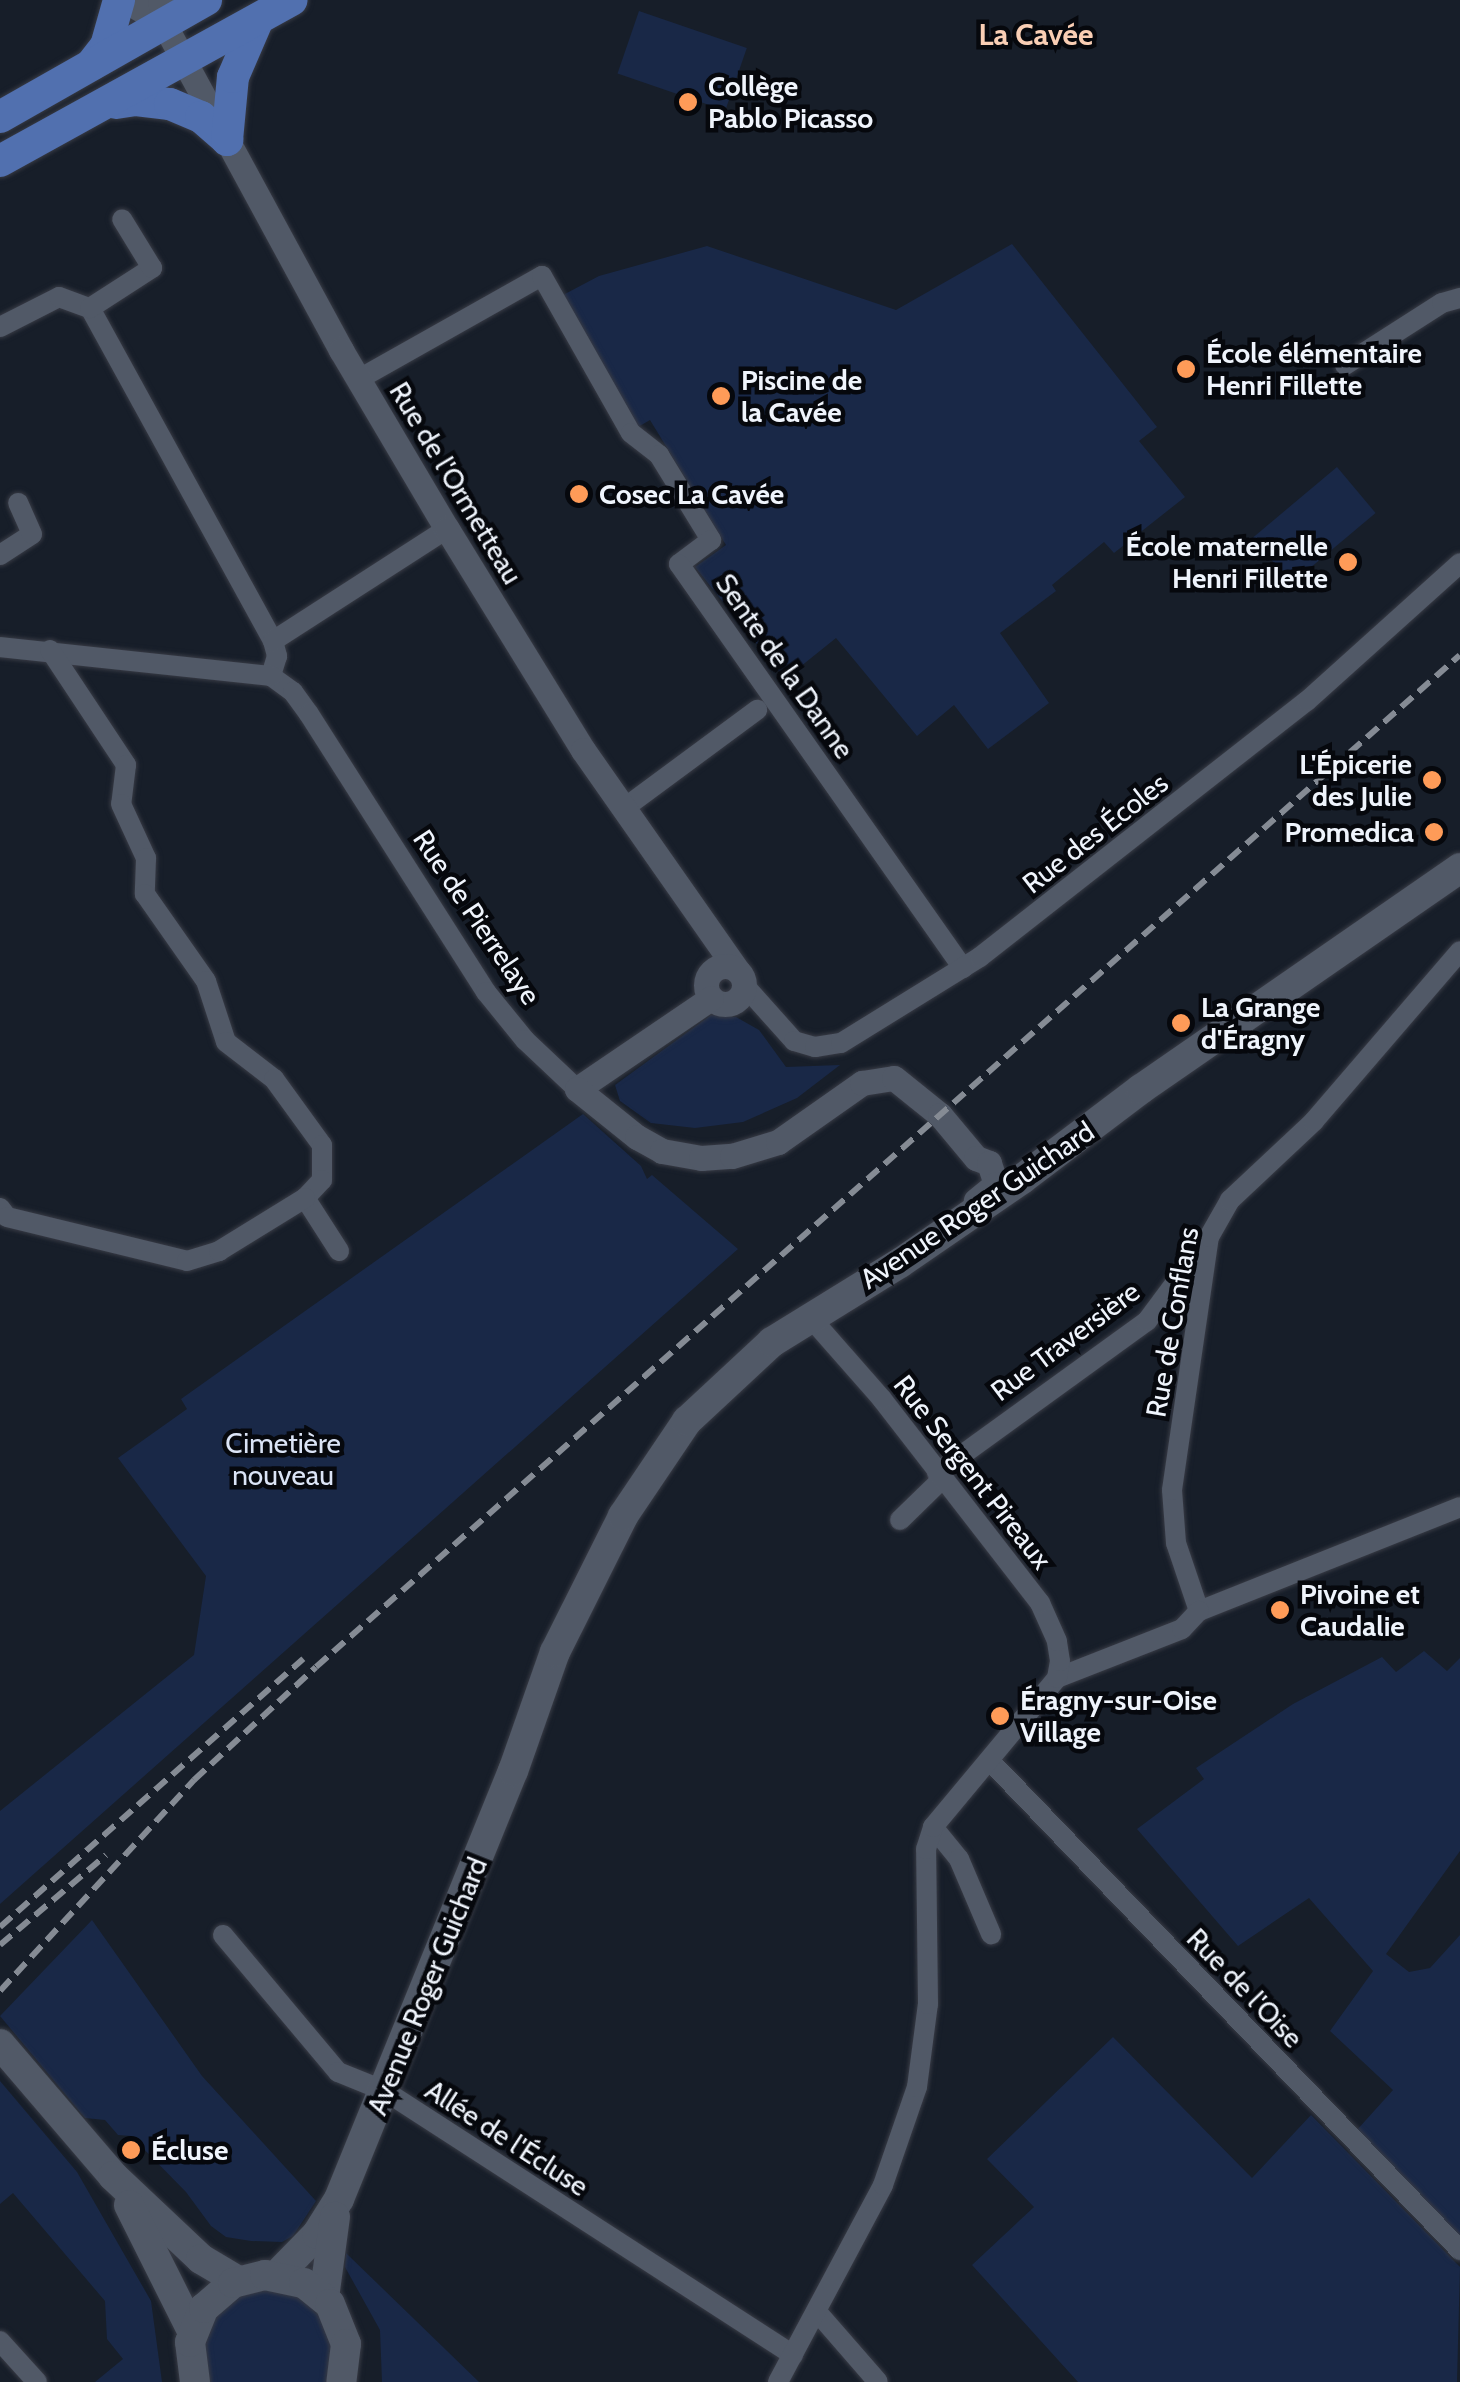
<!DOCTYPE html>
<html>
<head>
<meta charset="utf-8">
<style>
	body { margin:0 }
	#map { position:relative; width:1460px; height:2382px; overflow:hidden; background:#171e29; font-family:Cabin,sans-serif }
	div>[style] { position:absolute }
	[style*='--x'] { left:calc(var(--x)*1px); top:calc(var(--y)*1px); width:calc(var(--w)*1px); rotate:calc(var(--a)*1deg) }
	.green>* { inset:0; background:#192847; transform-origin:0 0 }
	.roads { filter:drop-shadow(0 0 2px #383b45) drop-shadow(0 0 2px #383b45) }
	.minor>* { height:20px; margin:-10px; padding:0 10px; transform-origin:10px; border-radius:10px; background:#515967 }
	.tertiary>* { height:25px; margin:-12.5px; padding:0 12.5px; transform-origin:12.5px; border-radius:12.5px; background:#515967 }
	.tertiary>.ring { margin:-12.5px; padding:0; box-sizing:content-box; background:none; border:25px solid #515967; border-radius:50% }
	.secondary>* { height:30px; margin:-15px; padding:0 15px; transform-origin:15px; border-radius:15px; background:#515967 }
	.primary>* { height:32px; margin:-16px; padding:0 16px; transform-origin:16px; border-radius:16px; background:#5170af }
	.rail>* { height:6px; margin-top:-3px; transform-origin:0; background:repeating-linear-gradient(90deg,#858b94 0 15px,transparent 0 23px) }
	.dots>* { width:28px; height:28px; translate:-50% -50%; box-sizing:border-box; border:5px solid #06080d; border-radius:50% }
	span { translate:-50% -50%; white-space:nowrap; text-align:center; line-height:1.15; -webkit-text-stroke:9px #06080d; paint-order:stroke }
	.poi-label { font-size:28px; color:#eff4fc; font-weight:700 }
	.left { translate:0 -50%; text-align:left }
	.right { translate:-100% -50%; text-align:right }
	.street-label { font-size:28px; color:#eff4fc }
	.park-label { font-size:28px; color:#dbe4f6 }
	.neighbourhood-label { font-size:30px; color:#f9ceb4; font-weight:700 }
</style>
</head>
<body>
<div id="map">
	<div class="green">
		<div style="left:639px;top:11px;width:114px;height:66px;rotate:19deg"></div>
		<div style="clip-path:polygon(1012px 244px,1157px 427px,1139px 441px,1185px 497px,1114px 553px,1104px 542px,1052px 585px,1056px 591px,1000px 633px,1049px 703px,988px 749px,954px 705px,917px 736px,836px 638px,785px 679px,695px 567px,726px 545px,650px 420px,638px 427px,563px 295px,599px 276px,707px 246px,896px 310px)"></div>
		<div style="left:1337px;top:467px;width:60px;height:110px;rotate:50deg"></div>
		<div style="clip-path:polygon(711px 1015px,736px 1017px,759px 1030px,786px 1067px,840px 1065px,797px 1098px,743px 1122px,695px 1128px,651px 1123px,620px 1101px,615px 1085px)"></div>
		<div style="clip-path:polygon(583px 1114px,641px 1166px,647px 1179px,652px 1175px,738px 1249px,0 1904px,0 1811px,194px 1655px,206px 1576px,118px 1458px,187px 1409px,181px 1399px)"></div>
		<div style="clip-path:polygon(1424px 1651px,1447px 1671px,1460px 1658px,1460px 1851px,1386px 1954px,1409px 1972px,1430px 1968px,1460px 1935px,1460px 2237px,1356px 2131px,1393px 2090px,1330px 2031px,1373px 1971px,1309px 1898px,1238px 1946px,1137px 1829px,1204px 1779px,1196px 1768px,1293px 1704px,1382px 1657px,1396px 1672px)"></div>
		<div style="clip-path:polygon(92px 1920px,202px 2076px,316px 2201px,293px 2236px,282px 2242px,251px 2241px,226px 2237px,211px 2226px,186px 2192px,131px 2136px,118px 2135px,105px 2120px,85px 2118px,0 2016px)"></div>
		<div style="clip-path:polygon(1113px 2037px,1252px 2178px,1311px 2115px,1460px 2267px,1457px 2382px,1078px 2382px,972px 2265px,1034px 2207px,987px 2159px)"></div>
		<div style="clip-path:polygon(0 2081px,77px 2172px,151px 2301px,162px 2382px,95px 2382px,123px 2359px,107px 2339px,105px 2301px,13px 2193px,0 2204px)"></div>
		<div style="clip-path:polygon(346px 2253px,478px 2381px,479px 2382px,382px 2382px,380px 2330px,345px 2267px)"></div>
		<div style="clip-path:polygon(268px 2285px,312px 2299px,335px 2337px,329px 2382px,210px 2382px,203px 2341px,225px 2301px)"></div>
	</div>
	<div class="roads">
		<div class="minor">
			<div style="--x:90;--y:308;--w:380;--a:61.2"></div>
			<div style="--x:273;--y:641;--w:16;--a:75"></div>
			<div style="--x:277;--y:656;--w:21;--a:107"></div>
			<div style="--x:271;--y:676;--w:27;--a:36"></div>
			<div style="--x:293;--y:692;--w:27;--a:54"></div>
			<div style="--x:309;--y:714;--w:330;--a:57.5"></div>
			<div style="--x:486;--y:992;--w:62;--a:50.9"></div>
			<div style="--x:525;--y:1040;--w:71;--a:43.3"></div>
			<div style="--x:0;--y:327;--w:66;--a:-27"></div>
			<div style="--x:59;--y:297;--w:33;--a:20"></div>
			<div style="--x:90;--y:308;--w:74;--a:-32.8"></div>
			<div style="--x:152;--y:268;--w:57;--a:-121.5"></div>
			<div style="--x:1345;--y:365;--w:115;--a:-32.6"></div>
			<div style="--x:1442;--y:303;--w:19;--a:-16"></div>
			<div style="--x:359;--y:379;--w:210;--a:-29.4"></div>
			<div style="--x:542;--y:276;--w:180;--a:60.5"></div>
			<div style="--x:631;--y:433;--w:36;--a:38"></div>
			<div style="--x:659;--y:455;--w:100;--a:58.5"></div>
			<div style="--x:711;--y:540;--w:40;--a:143"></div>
			<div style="--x:679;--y:564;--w:494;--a:54.9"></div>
			<div style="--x:0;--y:555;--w:38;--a:-33"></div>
			<div style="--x:32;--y:534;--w:34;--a:-114"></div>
			<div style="--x:273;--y:641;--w:207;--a:-32.8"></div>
			<div style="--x:0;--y:647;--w:273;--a:6.1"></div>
			<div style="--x:50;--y:650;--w:138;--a:56.5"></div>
			<div style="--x:126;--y:765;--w:39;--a:97"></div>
			<div style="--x:121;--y:804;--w:60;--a:65.2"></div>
			<div style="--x:146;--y:858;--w:36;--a:92"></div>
			<div style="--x:145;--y:894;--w:106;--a:55"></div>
			<div style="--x:206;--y:981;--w:64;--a:71.8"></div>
			<div style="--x:226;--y:1042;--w:61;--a:37.6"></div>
			<div style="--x:274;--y:1079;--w:82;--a:54"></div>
			<div style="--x:322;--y:1145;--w:35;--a:90"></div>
			<div style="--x:322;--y:1180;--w:25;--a:133"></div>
			<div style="--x:305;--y:1198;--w:63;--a:57.3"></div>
			<div style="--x:623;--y:809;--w:167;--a:-36.5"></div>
			<div style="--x:744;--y:985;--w:75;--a:48.2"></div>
			<div style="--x:794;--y:1041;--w:22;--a:16"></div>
			<div style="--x:815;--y:1047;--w:26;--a:-9"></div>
			<div style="--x:841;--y:1043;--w:163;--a:-31.7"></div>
			<div style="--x:980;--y:957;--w:415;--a:-38.1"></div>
			<div style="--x:1307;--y:701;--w:206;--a:-42"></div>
			<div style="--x:0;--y:1208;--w:11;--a:52"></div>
			<div style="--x:7;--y:1217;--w:185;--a:13.7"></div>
			<div style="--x:187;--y:1261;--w:34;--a:-17"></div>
			<div style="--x:219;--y:1251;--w:101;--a:-31.6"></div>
			<div style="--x:937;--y:1473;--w:259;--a:-35.9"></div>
			<div style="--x:1147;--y:1321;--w:97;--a:-53.4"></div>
			<div style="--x:900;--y:1520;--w:59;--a:-44.3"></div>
			<div style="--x:1199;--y:1611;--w:72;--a:-108.7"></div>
			<div style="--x:1176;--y:1543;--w:53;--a:-94.3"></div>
			<div style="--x:1172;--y:1490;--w:256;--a:-81.7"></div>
			<div style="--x:1209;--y:1237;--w:43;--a:-60.4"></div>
			<div style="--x:1230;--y:1200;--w:115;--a:-43.2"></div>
			<div style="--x:1314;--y:1121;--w:224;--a:-49.3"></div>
			<div style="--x:1199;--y:1611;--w:281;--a:-21.7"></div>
			<div style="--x:1057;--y:1678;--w:134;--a:-21.4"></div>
			<div style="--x:1182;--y:1629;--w:25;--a:-47"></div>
			<div style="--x:991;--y:1762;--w:677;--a:46.14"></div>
			<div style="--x:933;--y:1827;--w:41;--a:50.9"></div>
			<div style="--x:959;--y:1859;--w:82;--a:66.9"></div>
			<div style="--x:223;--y:1935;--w:179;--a:50"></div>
			<div style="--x:338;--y:2072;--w:51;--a:22"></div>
			<div style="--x:385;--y:2091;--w:486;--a:32.9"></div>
			<div style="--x:818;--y:2313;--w:91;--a:49"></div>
			<div style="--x:0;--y:2341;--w:55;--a:47.9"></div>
			<div style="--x:778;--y:2382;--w:223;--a:-61.9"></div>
			<div style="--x:883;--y:2185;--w:104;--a:-70.9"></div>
			<div style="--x:917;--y:2087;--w:84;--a:-82.5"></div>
			<div style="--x:928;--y:2004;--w:155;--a:-90.7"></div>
			<div style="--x:926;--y:1849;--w:23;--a:-72"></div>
			<div style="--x:933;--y:1827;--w:194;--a:-50.2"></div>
			<div style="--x:1057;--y:1678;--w:17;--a:-80"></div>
			<div style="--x:1060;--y:1661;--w:20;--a:-99"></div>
			<div style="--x:1057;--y:1641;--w:42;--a:-114.1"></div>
			<div style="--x:1040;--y:1603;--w:258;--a:-127.8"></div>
			<div style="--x:882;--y:1399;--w:111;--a:-131.3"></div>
		</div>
		<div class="tertiary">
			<div style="--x:133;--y:0;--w:9;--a:58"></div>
			<div style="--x:138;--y:8;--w:31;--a:32"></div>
			<div style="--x:160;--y:0;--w:24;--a:81"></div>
			<div style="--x:164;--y:24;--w:132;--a:61.5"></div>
			<div style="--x:227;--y:140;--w:239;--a:61.5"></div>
			<div style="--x:341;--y:350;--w:208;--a:59.4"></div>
			<div style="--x:447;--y:529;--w:259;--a:58.4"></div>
			<div style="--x:583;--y:750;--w:269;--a:55"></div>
			<div class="ring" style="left:706px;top:966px;width:13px;height:13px"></div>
			<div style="--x:711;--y:998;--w:162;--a:145.8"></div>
			<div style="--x:577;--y:1089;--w:77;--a:38.7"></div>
			<div style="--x:637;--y:1137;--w:29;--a:29"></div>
			<div style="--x:662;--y:1151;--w:40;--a:10"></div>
			<div style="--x:701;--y:1158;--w:31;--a:-4"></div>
			<div style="--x:732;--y:1156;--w:48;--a:-16.9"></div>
			<div style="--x:778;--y:1142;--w:103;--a:-35.1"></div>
			<div style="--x:862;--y:1083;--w:32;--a:-9"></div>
			<div style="--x:894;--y:1078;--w:59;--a:38.8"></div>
			<div style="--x:940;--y:1115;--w:56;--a:50.1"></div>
			<div style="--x:976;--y:1158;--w:14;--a:21"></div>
			<div style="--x:989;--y:1163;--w:22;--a:72"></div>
			<div style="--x:996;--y:1184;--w:26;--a:141"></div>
		</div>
		<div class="secondary">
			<div style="--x:0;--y:2044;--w:174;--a:49.4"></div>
			<div style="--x:113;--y:2176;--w:121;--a:43.3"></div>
			<div style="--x:201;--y:2259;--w:43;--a:30.7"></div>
			<div style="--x:129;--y:2205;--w:141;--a:63.4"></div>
			<div style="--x:277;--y:2275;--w:57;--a:-45.7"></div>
			<div style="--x:317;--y:2234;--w:41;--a:-57.8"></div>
			<div style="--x:339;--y:2199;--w:462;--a:-67.9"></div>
			<div style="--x:513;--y:1771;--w:126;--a:-70.6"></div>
			<div style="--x:555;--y:1652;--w:152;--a:-63.4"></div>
			<div style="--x:623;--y:1516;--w:115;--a:-56"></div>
			<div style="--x:687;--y:1421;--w:116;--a:-42.9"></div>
			<div style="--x:772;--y:1342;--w:150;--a:-31.7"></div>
			<div style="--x:900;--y:1263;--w:148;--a:-34.5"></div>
			<div style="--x:1022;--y:1179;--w:149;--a:-37.1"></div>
			<div style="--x:1141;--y:1089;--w:388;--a:-34.7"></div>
			<div style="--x:324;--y:2298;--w:82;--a:-82.3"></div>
			<div style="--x:195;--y:2382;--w:40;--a:-97.1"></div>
			<div style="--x:190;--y:2342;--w:37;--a:-68"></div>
			<div style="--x:204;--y:2308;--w:38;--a:-41"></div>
			<div style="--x:233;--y:2283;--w:33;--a:-14"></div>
			<div style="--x:265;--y:2275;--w:40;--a:12"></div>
			<div style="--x:304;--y:2283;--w:33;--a:39"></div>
			<div style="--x:330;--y:2304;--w:43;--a:68.2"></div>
			<div style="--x:346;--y:2344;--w:38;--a:97"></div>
		</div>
		<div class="primary">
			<div style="--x:91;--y:65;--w:24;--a:-52"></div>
			<div style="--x:106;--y:46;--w:48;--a:-74.2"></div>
			<div style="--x:116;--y:103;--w:20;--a:-9"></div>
			<div style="--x:136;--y:100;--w:34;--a:7"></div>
			<div style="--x:170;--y:104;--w:34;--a:23"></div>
			<div style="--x:201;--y:117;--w:35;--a:41"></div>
			<div style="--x:0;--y:117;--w:237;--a:-29.6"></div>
			<div style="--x:227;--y:140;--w:63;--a:-84.6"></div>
			<div style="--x:233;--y:77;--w:63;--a:-66.7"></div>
			<div style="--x:0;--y:161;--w:333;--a:-28.9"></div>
		</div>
	</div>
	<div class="rail">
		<div style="--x:0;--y:1927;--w:405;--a:-41.5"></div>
		<div style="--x:0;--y:1945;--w:139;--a:-40.3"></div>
		<div style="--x:0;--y:1991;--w:287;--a:-47.4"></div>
		<div style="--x:194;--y:1780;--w:166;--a:-42.8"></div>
		<div style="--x:316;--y:1667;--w:1527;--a:-41.5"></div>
	</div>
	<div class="dots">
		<div style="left:688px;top:102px;background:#fe9b58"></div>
		<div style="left:1186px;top:369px;background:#fe9b58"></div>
		<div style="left:721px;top:396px;background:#fe9b58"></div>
		<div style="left:579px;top:494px;background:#fe9b58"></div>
		<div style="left:1348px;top:562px;background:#fe9b58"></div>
		<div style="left:1432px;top:780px;background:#fe9b58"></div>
		<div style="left:1434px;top:832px;background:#fe9b58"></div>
		<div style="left:1181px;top:1023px;background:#fe9b58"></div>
		<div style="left:1280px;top:1610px;background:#fe9b58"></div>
		<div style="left:1000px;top:1716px;background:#fe9b58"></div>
		<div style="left:131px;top:2150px;background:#fe9b58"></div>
	</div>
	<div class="poi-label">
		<span class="left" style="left:708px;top:102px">Collège<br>Pablo Picasso</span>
		<span class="left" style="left:1206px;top:369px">École élémentaire<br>Henri Fillette</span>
		<span class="left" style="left:741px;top:396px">Piscine de<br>la Cavée</span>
		<span class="left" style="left:599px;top:494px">Cosec La Cavée</span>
		<span class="right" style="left:1328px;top:562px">École maternelle<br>Henri Fillette</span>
		<span class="right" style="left:1412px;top:780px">L'Épicerie<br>des Julie</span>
		<span class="right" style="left:1414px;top:832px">Promedica</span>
		<span class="left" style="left:1201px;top:1023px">La Grange<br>d'Éragny</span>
		<span class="left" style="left:1300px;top:1610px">Pivoine et<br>Caudalie</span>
		<span class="left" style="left:1020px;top:1716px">Éragny-sur-Oise<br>Village</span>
		<span class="left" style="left:151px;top:2150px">Écluse</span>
	</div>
	<div class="street-label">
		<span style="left:456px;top:483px;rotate:59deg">Rue de l'Ormetteau</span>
		<span style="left:785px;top:666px;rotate:55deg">Sente de la Danne</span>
		<span style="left:1095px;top:833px;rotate:-38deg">Rue des Écoles</span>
		<span style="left:477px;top:917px;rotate:56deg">Rue de Pierrelaye</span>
		<span style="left:977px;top:1205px;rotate:-34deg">Avenue Roger Guichard</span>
		<span style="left:1172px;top:1322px;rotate:-80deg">Rue de Conflans</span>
		<span style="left:1065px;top:1341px;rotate:-37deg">Rue Traversière</span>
		<span style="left:973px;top:1472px;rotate:52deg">Rue Sergent Pireaux</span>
		<span style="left:427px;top:1986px;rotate:-68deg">Avenue Roger Guichard</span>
		<span style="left:1245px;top:1988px;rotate:46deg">Rue de l'Oise</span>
		<span style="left:507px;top:2138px;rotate:33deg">Allée de l'Écluse</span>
	</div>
	<div class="park-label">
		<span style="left:283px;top:1459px">Cimetière<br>nouveau</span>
	</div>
	<div class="neighbourhood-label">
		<span style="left:1036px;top:35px">La Cavée</span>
	</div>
</div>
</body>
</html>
